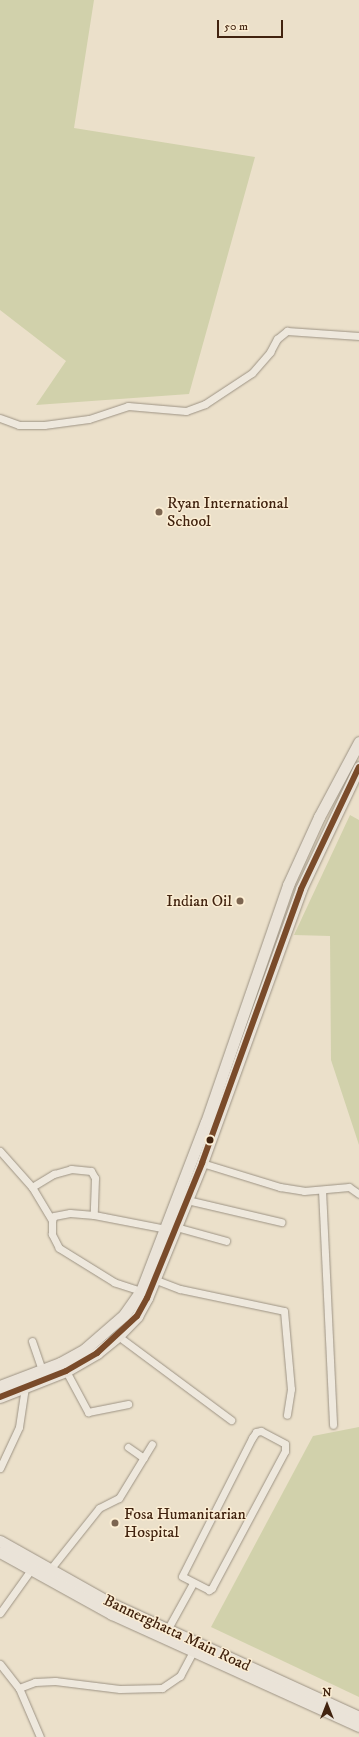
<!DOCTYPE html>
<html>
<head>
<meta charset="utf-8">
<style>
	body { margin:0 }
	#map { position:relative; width:359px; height:1737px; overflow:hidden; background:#ebe0ca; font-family:"IM FELL DW Pica",serif }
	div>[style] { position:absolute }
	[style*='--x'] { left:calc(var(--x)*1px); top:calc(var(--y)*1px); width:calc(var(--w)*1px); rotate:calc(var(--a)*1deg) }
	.green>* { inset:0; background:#d1d1ab }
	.roads { filter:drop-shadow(0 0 1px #9d9384) drop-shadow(0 0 1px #9d9384) }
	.street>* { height:7px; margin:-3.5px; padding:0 3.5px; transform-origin:3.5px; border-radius:3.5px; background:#eee8dd }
	.primary>* { height:11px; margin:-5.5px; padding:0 5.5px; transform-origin:5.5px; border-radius:5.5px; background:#eae3d8 }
	.bus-1>* { height:6px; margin:-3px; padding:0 3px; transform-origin:3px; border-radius:3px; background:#7a4b2a }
	.dots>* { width:11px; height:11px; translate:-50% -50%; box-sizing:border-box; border:2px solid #fbedd3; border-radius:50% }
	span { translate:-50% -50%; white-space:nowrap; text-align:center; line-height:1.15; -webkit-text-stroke:3px #fbedd3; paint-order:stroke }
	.poi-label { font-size:16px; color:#41230f }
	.left { translate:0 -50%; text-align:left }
	.right { translate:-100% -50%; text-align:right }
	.street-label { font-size:16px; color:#41230f }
	.north { position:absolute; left:307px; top:1685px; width:40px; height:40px; -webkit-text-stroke:3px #fbedd3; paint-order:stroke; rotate:0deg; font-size:11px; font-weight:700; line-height:16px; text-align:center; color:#41230f }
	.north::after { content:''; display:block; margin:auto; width:14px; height:18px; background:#41230f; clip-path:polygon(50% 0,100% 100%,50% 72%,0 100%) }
	.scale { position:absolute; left:217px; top:20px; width:66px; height:18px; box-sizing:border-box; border:2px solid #41230f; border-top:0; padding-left:5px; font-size:12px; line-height:14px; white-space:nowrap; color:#41230f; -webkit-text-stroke:3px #fbedd3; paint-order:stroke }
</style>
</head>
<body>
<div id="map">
	<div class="green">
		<div style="clip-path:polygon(0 0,94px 0,74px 128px,255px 157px,189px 394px,36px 405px,66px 361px,0 310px)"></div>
		<div style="clip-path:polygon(350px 815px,359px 820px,359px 1145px,331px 1060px,330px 936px,294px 935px)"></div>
		<div style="clip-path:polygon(359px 1427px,359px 1697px,211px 1627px,313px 1436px)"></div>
	</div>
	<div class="roads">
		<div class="street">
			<div style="--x:0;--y:418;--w:20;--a:20"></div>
			<div style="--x:19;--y:425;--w:25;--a:0"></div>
			<div style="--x:44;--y:425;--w:45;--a:-7.6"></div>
			<div style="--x:89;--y:419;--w:41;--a:-18.4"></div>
			<div style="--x:128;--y:406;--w:58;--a:4.9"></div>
			<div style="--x:186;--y:411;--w:20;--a:-20"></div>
			<div style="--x:205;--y:404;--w:56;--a:-33.4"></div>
			<div style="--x:252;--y:373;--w:28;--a:-49"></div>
			<div style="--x:270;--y:352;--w:15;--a:-62"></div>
			<div style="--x:277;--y:339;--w:13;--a:-39"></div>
			<div style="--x:287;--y:331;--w:72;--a:4"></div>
			<div style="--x:0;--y:1151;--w:48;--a:48.4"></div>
			<div style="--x:32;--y:1187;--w:39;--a:59"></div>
			<div style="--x:202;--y:1163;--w:82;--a:17.1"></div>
			<div style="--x:280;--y:1187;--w:24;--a:9"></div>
			<div style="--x:304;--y:1191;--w:45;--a:-5.1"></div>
			<div style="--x:349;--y:1187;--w:12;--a:35"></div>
			<div style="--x:32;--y:1187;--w:26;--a:-31"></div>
			<div style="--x:54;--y:1174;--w:18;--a:-16"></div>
			<div style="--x:71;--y:1169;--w:20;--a:6"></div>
			<div style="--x:91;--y:1171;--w:8;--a:60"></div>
			<div style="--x:95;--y:1178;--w:37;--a:92"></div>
			<div style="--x:322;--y:1190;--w:235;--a:87.3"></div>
			<div style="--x:187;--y:1200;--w:97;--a:13.2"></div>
			<div style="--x:176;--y:1227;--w:52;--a:15.6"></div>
			<div style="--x:151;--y:1278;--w:31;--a:21"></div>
			<div style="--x:180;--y:1289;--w:106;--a:11.9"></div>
			<div style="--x:284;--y:1311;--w:78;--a:84.9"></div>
			<div style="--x:291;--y:1389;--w:26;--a:99"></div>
			<div style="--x:141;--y:1291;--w:28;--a:-162"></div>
			<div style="--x:114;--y:1282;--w:65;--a:-148.3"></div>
			<div style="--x:59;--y:1248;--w:16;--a:-117"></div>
			<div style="--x:52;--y:1234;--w:14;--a:-90"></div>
			<div style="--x:52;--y:1220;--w:4;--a:-63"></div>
			<div style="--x:54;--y:1216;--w:16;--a:-11"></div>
			<div style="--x:70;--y:1213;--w:24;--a:5"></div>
			<div style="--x:94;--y:1215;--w:73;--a:11"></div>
			<div style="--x:118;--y:1336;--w:141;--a:36.6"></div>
			<div style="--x:32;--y:1341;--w:31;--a:71"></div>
			<div style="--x:66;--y:1371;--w:47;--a:61.8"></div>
			<div style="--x:88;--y:1412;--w:41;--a:-11.3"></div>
			<div style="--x:261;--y:1431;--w:27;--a:28"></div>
			<div style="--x:285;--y:1444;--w:7;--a:90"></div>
			<div style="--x:285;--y:1451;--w:155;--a:118.1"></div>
			<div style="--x:212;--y:1588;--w:4;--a:146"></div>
			<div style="--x:209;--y:1590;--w:30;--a:-153"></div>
			<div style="--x:182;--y:1576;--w:155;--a:-63.1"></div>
			<div style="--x:252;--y:1438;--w:7;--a:-56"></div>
			<div style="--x:256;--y:1432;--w:5;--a:-11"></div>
			<div style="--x:128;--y:1447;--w:19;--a:35"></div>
			<div style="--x:0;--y:1468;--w:45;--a:-65.1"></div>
			<div style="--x:19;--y:1427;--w:40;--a:-81.5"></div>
			<div style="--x:48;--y:1572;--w:82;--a:-51.4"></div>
			<div style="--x:99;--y:1508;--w:22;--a:-27"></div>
			<div style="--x:119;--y:1498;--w:63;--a:-58.6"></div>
			<div style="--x:0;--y:1613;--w:52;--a:-54.5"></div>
			<div style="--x:166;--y:1632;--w:56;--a:-61.1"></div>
			<div style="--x:0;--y:1664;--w:31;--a:52"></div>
			<div style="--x:19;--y:1688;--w:53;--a:66.8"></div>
			<div style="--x:19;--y:1688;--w:17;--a:-21"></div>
			<div style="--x:35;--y:1682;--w:20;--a:-3"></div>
			<div style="--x:55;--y:1681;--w:65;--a:7"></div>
			<div style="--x:120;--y:1689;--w:42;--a:-1.4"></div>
			<div style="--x:162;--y:1688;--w:22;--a:-34"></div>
			<div style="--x:180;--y:1676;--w:30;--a:-62"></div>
		</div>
		<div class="primary">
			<div style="--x:0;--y:1386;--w:64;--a:-21"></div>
			<div style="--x:60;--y:1363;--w:29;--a:-29"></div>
			<div style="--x:85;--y:1349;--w:52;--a:-41.1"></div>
			<div style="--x:124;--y:1315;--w:29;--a:-55"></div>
			<div style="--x:141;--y:1291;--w:181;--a:-69"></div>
			<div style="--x:206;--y:1122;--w:251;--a:-70.9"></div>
			<div style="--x:288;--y:885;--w:75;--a:-65.5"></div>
			<div style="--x:319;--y:817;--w:85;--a:-61.9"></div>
			<div style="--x:0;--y:1397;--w:71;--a:-21.5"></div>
			<div style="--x:66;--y:1371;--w:36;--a:-30"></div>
			<div style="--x:97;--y:1353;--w:27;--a:-39"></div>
			<div style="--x:118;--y:1336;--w:28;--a:-46"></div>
			<div style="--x:137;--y:1316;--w:21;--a:-61"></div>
			<div style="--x:147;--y:1298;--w:146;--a:-67.8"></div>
			<div style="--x:202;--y:1163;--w:291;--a:-70.1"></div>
			<div style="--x:301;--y:889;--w:135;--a:-64.6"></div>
			<div style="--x:0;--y:1541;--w:126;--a:29.4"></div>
			<div style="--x:110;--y:1603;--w:274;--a:24.6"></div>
			<div style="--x:0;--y:1552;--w:128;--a:29"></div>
			<div style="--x:112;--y:1614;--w:271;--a:24.4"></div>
		</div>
	</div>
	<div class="bus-1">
		<div style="--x:0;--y:1397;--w:71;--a:-21.5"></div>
		<div style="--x:66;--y:1371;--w:36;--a:-30"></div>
		<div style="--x:97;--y:1353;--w:54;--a:-42.8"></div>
		<div style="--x:137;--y:1316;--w:21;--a:-61"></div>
		<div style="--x:147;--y:1298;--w:146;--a:-67.8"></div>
		<div style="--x:202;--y:1163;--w:291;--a:-70.1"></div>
		<div style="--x:301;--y:889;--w:135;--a:-64.6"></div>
	</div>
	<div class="dots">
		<div style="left:159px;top:512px;background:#7c6550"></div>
		<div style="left:240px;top:901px;background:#7c6550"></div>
		<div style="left:210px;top:1140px;background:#41230f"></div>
		<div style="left:115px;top:1523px;background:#7c6550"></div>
	</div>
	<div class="poi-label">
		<span class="left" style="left:167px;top:512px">Ryan International<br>School</span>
		<span class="right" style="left:232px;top:901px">Indian Oil</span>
		<span class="left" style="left:124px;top:1523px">Fosa Humanitarian<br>Hospital</span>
	</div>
	<div class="street-label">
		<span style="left:177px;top:1633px;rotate:25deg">Bannerghatta Main Road</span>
	</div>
	<div class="north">N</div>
	<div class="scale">50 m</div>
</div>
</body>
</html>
